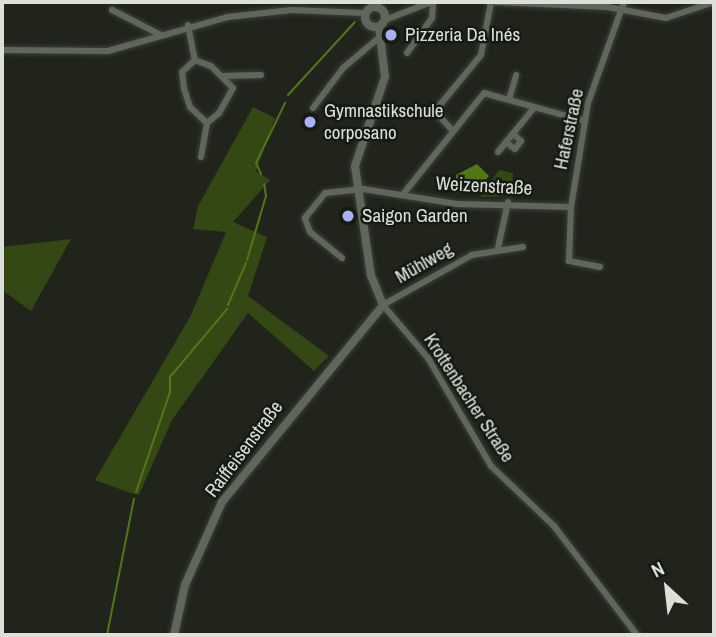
<!DOCTYPE html>
<html>
<head>
<meta charset="utf-8">
<style>
	body { margin:0 }
	#map { position:relative; width:716px; height:637px; overflow:hidden; background:#20241b; font-family:"Archivo Narrow",sans-serif }
	div>[style] { position:absolute }
	[style*='--x'] { left:calc(var(--x)*1px); top:calc(var(--y)*1px); width:calc(var(--w)*1px); rotate:calc(var(--a)*1deg) }
	.green>* { inset:0; background:#334813 }
	.water>* { inset:0; background:#537713 }
	.stream>* { height:2px; margin:-1px; padding:0 1px; transform-origin:1px; border-radius:1px; background:#537713 }
	.roads { filter:drop-shadow(0 0 2px #3c4039) drop-shadow(0 0 2px #3c4039) }
	.street>* { height:6px; margin:-3px; padding:0 3px; transform-origin:3px; border-radius:3px; background:#61665b }
	.secondary>* { height:8px; margin:-4px; padding:0 4px; transform-origin:4px; border-radius:4px; background:#61665b }
	.secondary>.ring { margin:-4px; padding:0; box-sizing:content-box; background:none; border:8px solid #61665b; border-radius:50% }
	.dots>* { width:19px; height:19px; translate:-50% -50%; box-sizing:border-box; border:4px solid #161b12; border-radius:50% }
	span { translate:-50% -50%; white-space:nowrap; text-align:center; line-height:1.15; -webkit-text-stroke:5px #161b12; paint-order:stroke }
	.poi-label { font-size:19px; color:#dde0da }
	.left { translate:0 -50%; text-align:left }
	.street-label { font-size:19px; color:#dde0da }
	.frame { position:absolute; inset:0; border:4px solid #dde0da; pointer-events:none }
	.north { position:absolute; left:632px; top:553px; width:70px; height:70px; -webkit-text-stroke:5px #161b12; paint-order:stroke; rotate:333deg; font-size:19px; font-weight:700; line-height:28px; text-align:center; color:#dde0da }
	.north::after { content:''; display:block; margin:auto; width:24px; height:32px; background:#dde0da; clip-path:polygon(50% 0,100% 100%,50% 72%,0 100%) }
</style>
</head>
<body>
<div id="map">
	<div class="green">
		<div style="clip-path:polygon(253px 107px,275px 118px,256px 171px,270px 180px,233px 222px,267px 237px,248px 296px,329px 356px,314px 371px,248px 313px,172px 420px,139px 495px,130px 493px,95px 480px,191px 315px,226px 232px,193px 229px,198px 206px)"></div>
		<div style="clip-path:polygon(499px 170px,513px 173px,512px 196px,480px 197px)"></div>
		<div style="clip-path:polygon(71px 239px,31px 311px,2px 290px,2px 247px)"></div>
	</div>
	<div class="water">
		<div style="clip-path:polygon(477px 164px,489px 176px,481px 186px,457px 194px,456px 175px)"></div>
	</div>
	<div class="stream">
		<div style="--x:288;--y:95;--w:99;--a:-47.5"></div>
		<div style="--x:261;--y:174;--w:12;--a:-114"></div>
		<div style="--x:256;--y:163;--w:67;--a:-64.2"></div>
		<div style="--x:247;--y:260;--w:67;--a:-73.5"></div>
		<div style="--x:266;--y:196;--w:12;--a:-99"></div>
		<div style="--x:228;--y:305;--w:46;--a:-66.8"></div>
		<div style="--x:136;--y:492;--w:106;--a:-71.2"></div>
		<div style="--x:170;--y:392;--w:15;--a:-90"></div>
		<div style="--x:170;--y:377;--w:89;--a:-50"></div>
		<div style="--x:107;--y:635;--w:139;--a:-78.8"></div>
	</div>
	<div class="roads">
		<div class="street">
			<div style="--x:496;--y:2;--w:112;--a:2.6"></div>
			<div style="--x:608;--y:7;--w:59;--a:10.7"></div>
			<div style="--x:666;--y:18;--w:51;--a:-18.4"></div>
			<div style="--x:112;--y:10;--w:53;--a:27.1"></div>
			<div style="--x:385;--y:20;--w:49;--a:-21.4"></div>
			<div style="--x:188;--y:25;--w:36;--a:79"></div>
			<div style="--x:2;--y:50;--w:106;--a:0.5"></div>
			<div style="--x:108;--y:51;--w:125;--a:-15.8"></div>
			<div style="--x:228;--y:17;--w:64;--a:-6.2"></div>
			<div style="--x:292;--y:10;--w:72;--a:2.4"></div>
			<div style="--x:407;--y:53;--w:43;--a:-54.5"></div>
			<div style="--x:432;--y:18;--w:16;--a:-86"></div>
			<div style="--x:195;--y:60;--w:17;--a:21"></div>
			<div style="--x:211;--y:66;--w:31;--a:45"></div>
			<div style="--x:233;--y:88;--w:29;--a:119"></div>
			<div style="--x:219;--y:113;--w:16;--a:140"></div>
			<div style="--x:207;--y:123;--w:23;--a:-137"></div>
			<div style="--x:190;--y:107;--w:20;--a:-108"></div>
			<div style="--x:184;--y:88;--w:16;--a:-97"></div>
			<div style="--x:182;--y:72;--w:18;--a:-43"></div>
			<div style="--x:221;--y:76;--w:40;--a:-1.4"></div>
			<div style="--x:509;--y:100;--w:26;--a:-74"></div>
			<div style="--x:313;--y:108;--w:50;--a:-53.1"></div>
			<div style="--x:343;--y:68;--w:50;--a:-40.1"></div>
			<div style="--x:452;--y:130;--w:25;--a:-132"></div>
			<div style="--x:435;--y:111;--w:72;--a:-50.6"></div>
			<div style="--x:481;--y:55;--w:54;--a:-79.3"></div>
			<div style="--x:506;--y:142;--w:11;--a:38"></div>
			<div style="--x:515;--y:149;--w:10;--a:-53"></div>
			<div style="--x:521;--y:141;--w:11;--a:-139"></div>
			<div style="--x:498;--y:152;--w:55;--a:-50.9"></div>
			<div style="--x:201;--y:157;--w:35;--a:-80"></div>
			<div style="--x:404;--y:193;--w:128;--a:-51.3"></div>
			<div style="--x:484;--y:93;--w:104;--a:15.6"></div>
			<div style="--x:523;--y:247;--w:52;--a:171.1"></div>
			<div style="--x:472;--y:255;--w:102;--a:150.7"></div>
			<div style="--x:383;--y:305;--w:70;--a:49.7"></div>
			<div style="--x:428;--y:358;--w:125;--a:59.7"></div>
			<div style="--x:491;--y:466;--w:87;--a:43.6"></div>
			<div style="--x:554;--y:526;--w:137;--a:52.7"></div>
			<div style="--x:498;--y:248;--w:47;--a:-77.7"></div>
			<div style="--x:342;--y:258;--w:41;--a:-140.9"></div>
			<div style="--x:310;--y:232;--w:15;--a:-110"></div>
			<div style="--x:305;--y:218;--w:32;--a:-51"></div>
			<div style="--x:325;--y:193;--w:38;--a:-6"></div>
			<div style="--x:363;--y:189;--w:95;--a:9.1"></div>
			<div style="--x:457;--y:204;--w:114;--a:1.5"></div>
			<div style="--x:600;--y:267;--w:32;--a:-169"></div>
			<div style="--x:569;--y:261;--w:54;--a:-87.9"></div>
			<div style="--x:571;--y:207;--w:105;--a:-80.7"></div>
			<div style="--x:588;--y:103;--w:107;--a:-70.4"></div>
		</div>
		<div class="secondary">
			<div class="ring" style="left:365px;top:7px;width:12px;height:12px"></div>
			<div style="--x:174;--y:635;--w:51;--a:-77.6"></div>
			<div style="--x:185;--y:585;--w:91;--a:-66"></div>
			<div style="--x:222;--y:502;--w:254;--a:-50.7"></div>
			<div style="--x:383;--y:305;--w:31;--a:-112"></div>
			<div style="--x:371;--y:276;--w:111;--a:-98.3"></div>
			<div style="--x:355;--y:166;--w:94;--a:-71.4"></div>
			<div style="--x:385;--y:77;--w:50;--a:-96.8"></div>
		</div>
	</div>
	<div class="dots">
		<div style="left:391px;top:35px;background:#a8b0fc"></div>
		<div style="left:310px;top:122px;background:#a8b0fc"></div>
		<div style="left:348px;top:216px;background:#a8b0fc"></div>
	</div>
	<div class="poi-label">
		<span class="left" style="left:405px;top:35px">Pizzeria Da Inés</span>
		<span class="left" style="left:324px;top:122px">Gymnastikschule<br>corposano</span>
		<span class="left" style="left:362px;top:216px">Saigon Garden</span>
	</div>
	<div class="street-label">
		<span style="left:569px;top:129px;rotate:-78deg">Haferstraße</span>
		<span style="left:484px;top:186px;rotate:3deg">Weizenstraße</span>
		<span style="left:424px;top:263px;rotate:-30deg">Mühlweg</span>
		<span style="left:469px;top:398px;rotate:57deg">Krottenbacher Straße</span>
		<span style="left:244px;top:449px;rotate:-53deg">Raiffeisenstraße</span>
	</div>
	<div class="frame"></div>
	<div class="north">N</div>
</div>
</body>
</html>
